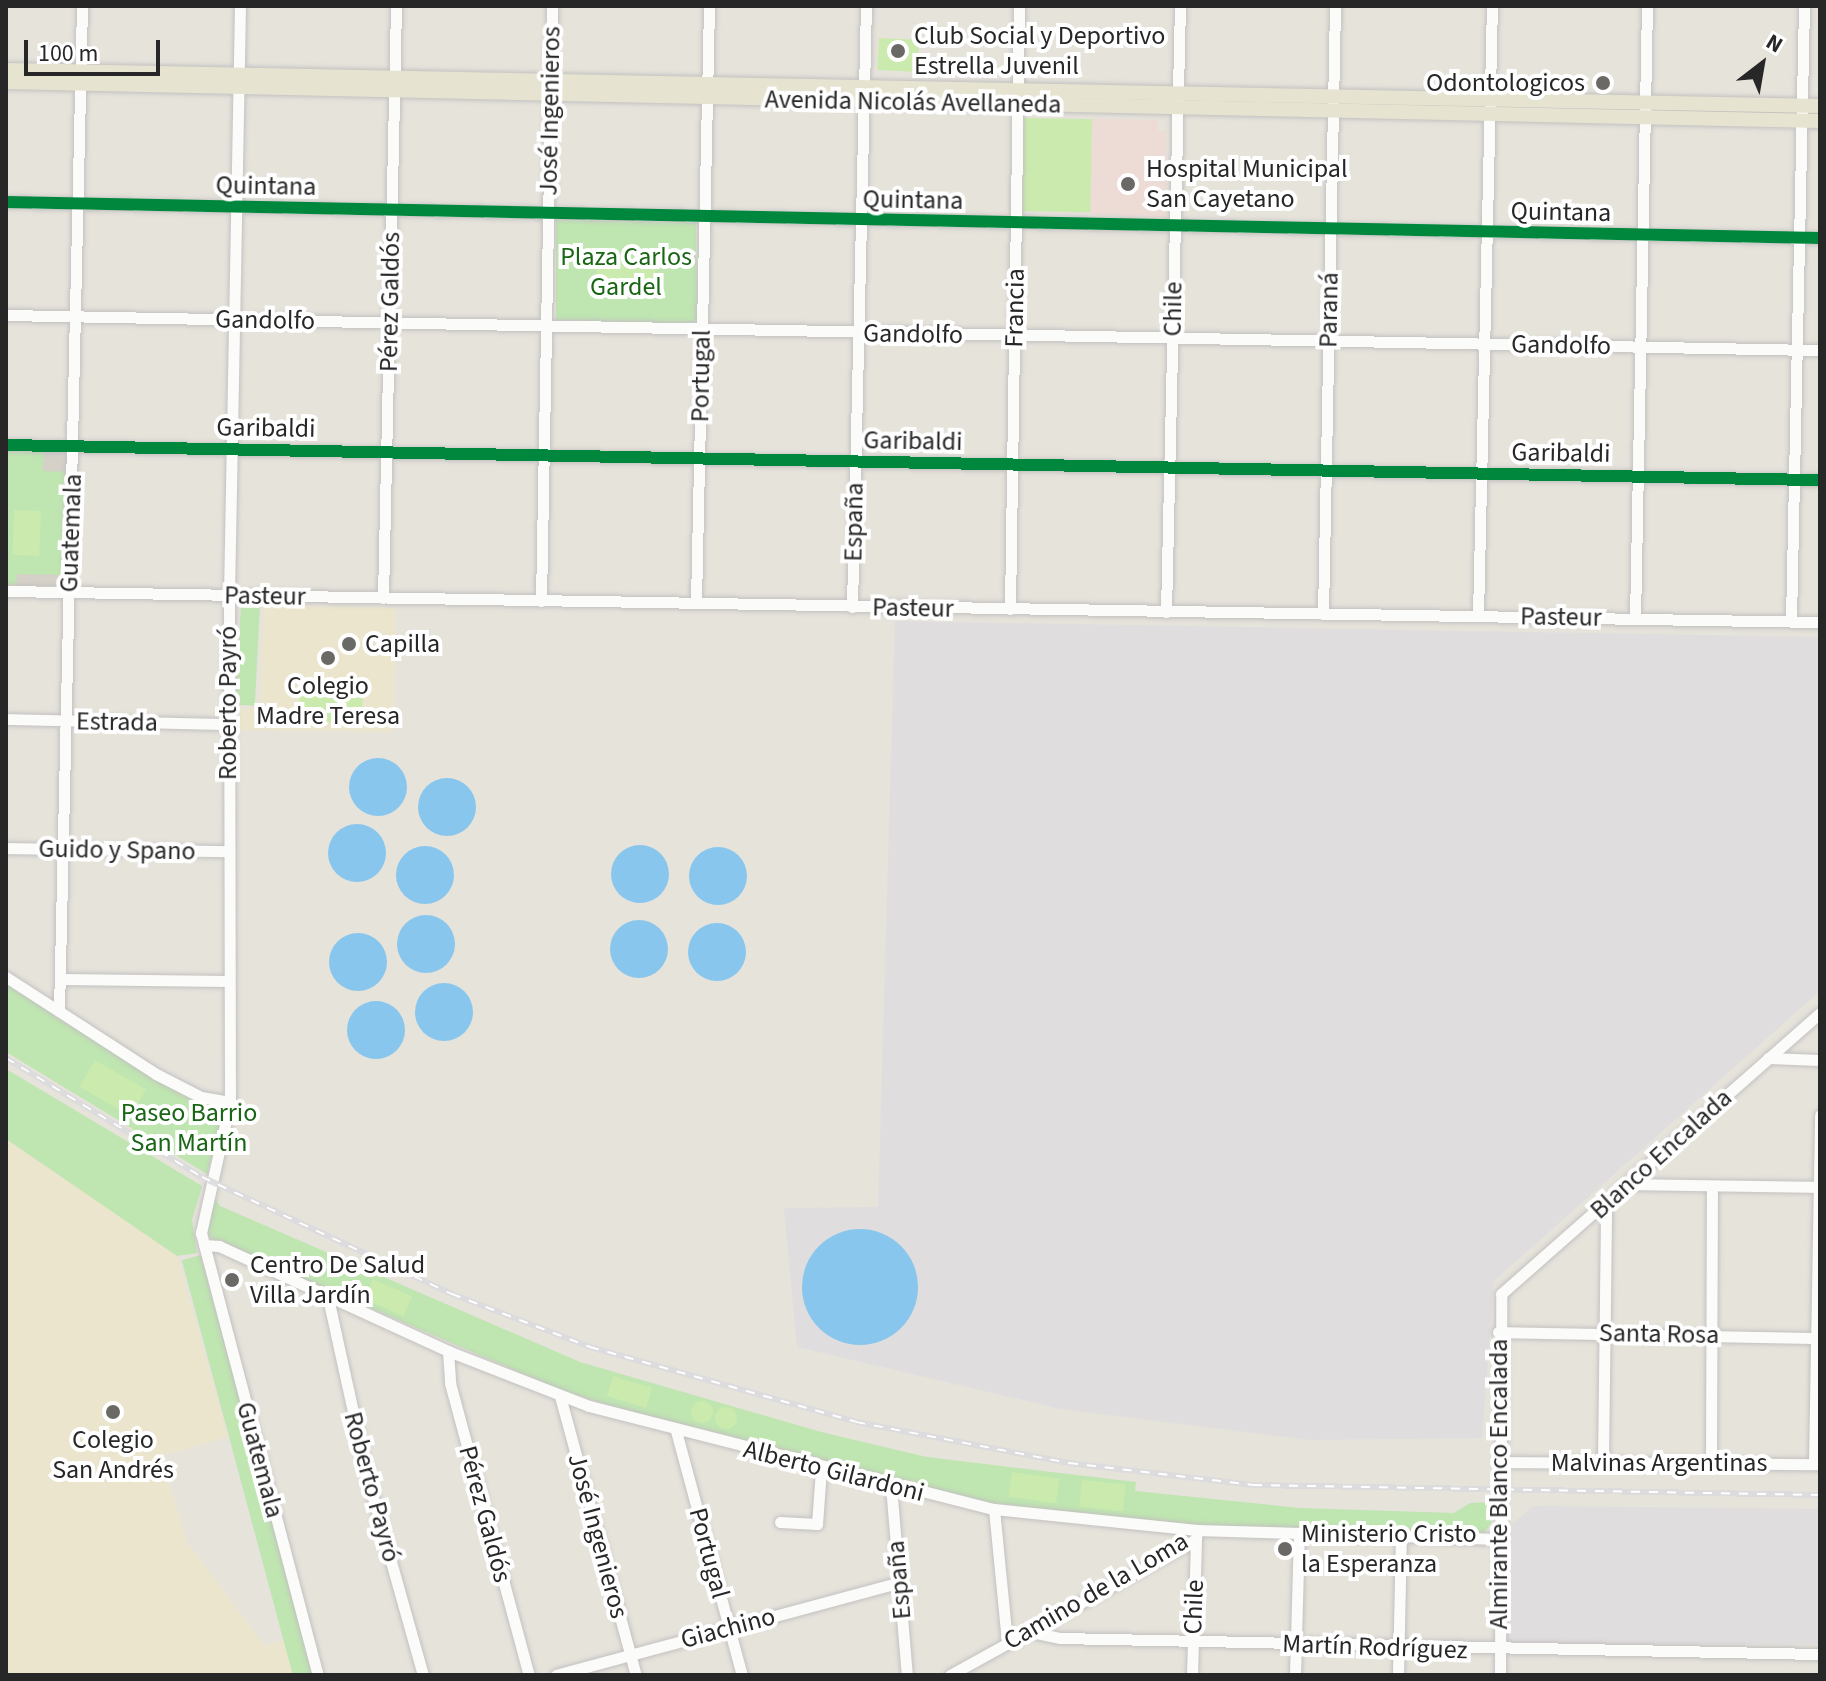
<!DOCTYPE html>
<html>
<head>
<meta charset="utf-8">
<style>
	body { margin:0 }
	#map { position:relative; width:1826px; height:1681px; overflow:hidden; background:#e6e3db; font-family:"Source Sans 3",sans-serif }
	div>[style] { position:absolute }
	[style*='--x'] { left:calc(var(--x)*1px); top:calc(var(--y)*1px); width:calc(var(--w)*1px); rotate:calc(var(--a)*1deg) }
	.industrial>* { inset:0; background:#e0dddf }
	.education>* { inset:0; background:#ebe5ce }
	.medical>* { inset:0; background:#eddbd6 }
	.green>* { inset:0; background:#bfe5b1; transform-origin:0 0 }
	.pitch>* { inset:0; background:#cbeaad; transform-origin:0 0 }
	.round { border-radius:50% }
	.plaza>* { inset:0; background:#d5d1c9 }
	.water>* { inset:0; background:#88c6ee }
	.roads { filter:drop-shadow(0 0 2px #c3c1c1) drop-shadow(0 0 2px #c3c1c1) }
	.minor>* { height:11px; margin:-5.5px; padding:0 5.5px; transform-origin:5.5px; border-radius:5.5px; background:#fbfbfa }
	.major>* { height:14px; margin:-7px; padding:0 7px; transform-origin:7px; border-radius:7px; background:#e6e4d0 }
	.rail>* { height:6px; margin-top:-3px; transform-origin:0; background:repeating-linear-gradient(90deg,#fff 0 9px,#dcdbdd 0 18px); box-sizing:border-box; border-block:2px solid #dcdbdd }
	.cycleway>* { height:12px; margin:-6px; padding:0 6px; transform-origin:6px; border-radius:6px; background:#00873e }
	.dots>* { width:22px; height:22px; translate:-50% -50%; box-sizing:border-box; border:4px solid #fff; border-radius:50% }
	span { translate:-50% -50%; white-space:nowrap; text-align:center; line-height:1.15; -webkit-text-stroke:8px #fff; paint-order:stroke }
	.poi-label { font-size:26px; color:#272727 }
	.left { translate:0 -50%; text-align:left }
	.right { translate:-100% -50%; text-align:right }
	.street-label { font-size:26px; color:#272727 }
	.park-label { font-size:26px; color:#196614 }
	.frame { position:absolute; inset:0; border:8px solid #272727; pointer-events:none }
	.north { position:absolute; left:1722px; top:24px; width:80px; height:80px; -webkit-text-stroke:6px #fff; paint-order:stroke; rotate:31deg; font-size:22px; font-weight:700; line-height:32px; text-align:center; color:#272727 }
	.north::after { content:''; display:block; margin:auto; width:28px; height:36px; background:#272727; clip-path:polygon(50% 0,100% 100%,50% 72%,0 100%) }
	.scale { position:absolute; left:24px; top:40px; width:136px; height:36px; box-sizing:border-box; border:4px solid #272727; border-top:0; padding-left:10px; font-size:24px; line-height:28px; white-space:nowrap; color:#272727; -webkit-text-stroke:6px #fff; paint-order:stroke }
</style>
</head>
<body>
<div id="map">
	<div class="industrial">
		<div style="clip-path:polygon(895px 621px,1820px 637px,1820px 991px,1494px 1281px,1482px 1438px,1311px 1440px,1061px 1409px,797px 1347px,784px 1208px,878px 1207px)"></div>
		<div style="clip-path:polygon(1533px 1506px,1820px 1509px,1820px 1644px,1506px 1644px,1505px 1530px)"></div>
	</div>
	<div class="education">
		<div style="clip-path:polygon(264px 605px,396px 608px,394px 732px,240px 730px,240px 708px,259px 709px)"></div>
		<div style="clip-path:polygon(6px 1139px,177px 1256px,228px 1437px,161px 1456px,187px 1542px,264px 1645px,284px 1640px,294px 1675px,6px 1675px)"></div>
	</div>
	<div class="medical">
		<div style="clip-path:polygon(1092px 119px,1158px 120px,1158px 131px,1166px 131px,1166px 218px,1090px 214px)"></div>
	</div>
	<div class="green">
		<div style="clip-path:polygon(556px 220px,696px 223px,697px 319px,690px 324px,556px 320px)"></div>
		<div style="clip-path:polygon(6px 450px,61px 451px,68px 457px,63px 581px,58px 586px,6px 585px)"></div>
		<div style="left:241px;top:605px;width:19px;height:100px;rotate:3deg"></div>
		<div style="clip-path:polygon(6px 979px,225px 1110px,207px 1174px,6px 1052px)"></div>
		<div style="clip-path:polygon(6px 1069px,202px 1186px,192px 1220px,197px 1253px,177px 1256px,6px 1139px)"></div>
		<div style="clip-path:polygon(214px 1197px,220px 1206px,580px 1362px,821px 1432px,927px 1457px,1136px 1482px,1135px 1491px,1300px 1508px,1454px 1513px,1470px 1503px,1491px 1502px,1491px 1524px,1484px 1533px,1197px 1526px,1091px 1516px,992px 1503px,677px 1426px,563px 1391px,213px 1240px,207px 1233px)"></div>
		<div style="left:201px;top:1255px;width:436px;height:20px;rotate:75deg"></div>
	</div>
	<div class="pitch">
		<div style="left:879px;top:38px;width:40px;height:32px;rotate:3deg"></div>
		<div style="left:1024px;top:118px;width:68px;height:93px;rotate:1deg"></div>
		<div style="left:597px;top:260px;width:59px;height:32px;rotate:2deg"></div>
		<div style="left:14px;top:510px;width:27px;height:45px;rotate:2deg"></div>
		<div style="left:300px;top:684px;width:63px;height:37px;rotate:2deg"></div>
		<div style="left:95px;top:1060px;width:59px;height:31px;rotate:30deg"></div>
		<div style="left:373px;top:1279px;width:43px;height:22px;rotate:24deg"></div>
		<div style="left:613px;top:1376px;width:41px;height:21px;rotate:17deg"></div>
		<div class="round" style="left:691px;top:1401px;width:22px;height:22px"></div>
		<div class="round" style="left:715px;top:1407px;width:22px;height:22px"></div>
		<div style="left:1012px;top:1472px;width:48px;height:25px;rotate:8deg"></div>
		<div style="left:1082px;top:1480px;width:44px;height:27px;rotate:6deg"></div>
	</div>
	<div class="plaza">
		<div style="clip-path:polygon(44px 450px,66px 452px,68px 472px,43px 471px)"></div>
		<div style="clip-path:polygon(16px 574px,64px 575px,63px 581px,58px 586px,17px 586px)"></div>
	</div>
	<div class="water">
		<div class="round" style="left:349px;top:758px;width:58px;height:58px"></div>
		<div class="round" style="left:418px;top:778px;width:58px;height:58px"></div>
		<div class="round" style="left:328px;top:824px;width:58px;height:58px"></div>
		<div class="round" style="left:611px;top:845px;width:58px;height:58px"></div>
		<div class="round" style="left:396px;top:846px;width:58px;height:58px"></div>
		<div class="round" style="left:689px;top:847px;width:58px;height:58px"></div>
		<div class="round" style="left:397px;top:915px;width:58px;height:58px"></div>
		<div class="round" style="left:610px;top:920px;width:58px;height:58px"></div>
		<div class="round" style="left:688px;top:923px;width:58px;height:58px"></div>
		<div class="round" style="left:329px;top:933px;width:58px;height:58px"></div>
		<div class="round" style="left:415px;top:983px;width:58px;height:58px"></div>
		<div class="round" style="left:347px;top:1001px;width:58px;height:58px"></div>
		<div class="round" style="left:802px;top:1229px;width:116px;height:116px"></div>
	</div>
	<div class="roads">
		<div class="minor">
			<div style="--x:240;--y:6;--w:589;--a:91.07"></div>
			<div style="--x:229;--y:595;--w:507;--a:89.89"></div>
			<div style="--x:230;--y:1102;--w:134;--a:102.5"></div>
			<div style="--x:201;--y:1233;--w:457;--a:75.2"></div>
			<div style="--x:6;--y:202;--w:1814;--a:1.14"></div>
			<div style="--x:6;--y:315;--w:1814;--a:1.11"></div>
			<div style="--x:6;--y:445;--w:1814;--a:1.11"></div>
			<div style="--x:6;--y:591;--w:1814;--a:0.98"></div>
			<div style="--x:383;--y:598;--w:592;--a:-88.74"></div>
			<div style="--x:541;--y:601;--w:595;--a:-88.94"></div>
			<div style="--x:696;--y:602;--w:596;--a:-88.75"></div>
			<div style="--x:852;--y:607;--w:601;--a:-88.67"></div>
			<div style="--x:1010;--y:609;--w:603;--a:-89.14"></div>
			<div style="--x:1166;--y:612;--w:606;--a:-88.68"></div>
			<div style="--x:1323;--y:614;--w:608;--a:-88.87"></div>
			<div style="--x:1478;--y:616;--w:610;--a:-88.69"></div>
			<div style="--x:1635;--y:619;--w:613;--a:-88.88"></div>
			<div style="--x:1791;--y:621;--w:615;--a:-88.79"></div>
			<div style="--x:6;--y:719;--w:222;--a:1.3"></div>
			<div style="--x:6;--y:848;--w:221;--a:0.8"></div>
			<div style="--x:6;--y:977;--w:179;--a:32.9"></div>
			<div style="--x:156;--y:1074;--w:51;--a:27.1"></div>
			<div style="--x:201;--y:1097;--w:29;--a:10"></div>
			<div style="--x:62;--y:979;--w:165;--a:0.7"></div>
			<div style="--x:59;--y:1011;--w:1005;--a:-88.69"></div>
			<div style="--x:1768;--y:1058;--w:52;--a:2.2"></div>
			<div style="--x:1628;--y:1184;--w:192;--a:0.9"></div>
			<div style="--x:204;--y:1245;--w:15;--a:4"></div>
			<div style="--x:219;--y:1246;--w:252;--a:24.6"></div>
			<div style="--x:448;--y:1351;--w:151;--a:21.3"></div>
			<div style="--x:589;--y:1406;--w:418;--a:14.3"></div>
			<div style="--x:994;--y:1509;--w:204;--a:5.9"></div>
			<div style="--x:1197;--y:1530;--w:302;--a:1.7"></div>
			<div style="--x:328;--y:1298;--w:182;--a:77.6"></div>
			<div style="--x:367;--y:1476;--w:207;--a:74.3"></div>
			<div style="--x:1498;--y:1332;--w:322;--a:1.1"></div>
			<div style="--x:448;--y:1351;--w:32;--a:86"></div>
			<div style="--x:450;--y:1383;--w:302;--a:74.9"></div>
			<div style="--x:560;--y:1396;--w:289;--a:74.8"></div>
			<div style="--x:676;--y:1431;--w:253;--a:74.9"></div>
			<div style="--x:1499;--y:1462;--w:319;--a:0.4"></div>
			<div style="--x:1603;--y:1462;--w:258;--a:-89.3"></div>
			<div style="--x:1711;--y:1463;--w:277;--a:-89.8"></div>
			<div style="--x:1814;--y:1464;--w:349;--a:-89"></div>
			<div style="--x:891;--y:1486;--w:190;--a:85.2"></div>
			<div style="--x:994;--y:1509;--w:134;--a:84.4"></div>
			<div style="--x:780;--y:1522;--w:37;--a:3"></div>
			<div style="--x:817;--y:1524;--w:55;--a:-85.8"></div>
			<div style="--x:1027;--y:1631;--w:34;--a:12"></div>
			<div style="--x:1060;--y:1638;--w:760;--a:1.21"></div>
			<div style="--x:556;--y:1675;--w:357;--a:-15.1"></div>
			<div style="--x:950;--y:1675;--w:281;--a:-28.9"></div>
			<div style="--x:1196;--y:1539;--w:9;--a:-84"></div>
			<div style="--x:1192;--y:1675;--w:136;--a:-88.3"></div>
			<div style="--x:1295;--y:1675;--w:142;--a:-88.4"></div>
			<div style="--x:1398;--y:1675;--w:139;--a:-88.8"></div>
			<div style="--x:1500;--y:1675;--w:381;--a:-89.8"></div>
			<div style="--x:1501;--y:1294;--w:425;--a:-41.4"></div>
		</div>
		<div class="major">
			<div style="--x:6;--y:70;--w:1814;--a:1.14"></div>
			<div style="--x:6;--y:82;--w:1814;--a:1.23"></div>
		</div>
	</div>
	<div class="rail">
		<div style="--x:6;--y:1058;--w:229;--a:31.3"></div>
		<div style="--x:202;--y:1177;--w:276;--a:25.1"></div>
		<div style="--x:452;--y:1294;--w:148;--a:21"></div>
		<div style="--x:590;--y:1347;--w:276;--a:15.7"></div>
		<div style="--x:856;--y:1422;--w:217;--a:10.9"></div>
		<div style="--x:1069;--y:1463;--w:185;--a:6.8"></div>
		<div style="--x:1253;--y:1485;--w:567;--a:1.01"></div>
	</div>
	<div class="cycleway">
		<div style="--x:6;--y:202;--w:1814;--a:1.14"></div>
		<div style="--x:6;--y:445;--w:1814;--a:1.11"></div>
	</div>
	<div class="dots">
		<div style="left:898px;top:51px;background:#6a6966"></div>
		<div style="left:1603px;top:83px;background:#6a6966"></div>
		<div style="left:1128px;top:184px;background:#6a6966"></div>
		<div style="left:349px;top:644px;background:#6a6966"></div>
		<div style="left:328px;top:658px;background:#6a6966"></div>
		<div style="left:232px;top:1280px;background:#6a6966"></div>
		<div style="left:113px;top:1412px;background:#6a6966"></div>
		<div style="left:1285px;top:1549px;background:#6a6966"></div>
	</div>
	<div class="poi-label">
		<span class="left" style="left:914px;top:51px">Club Social y Deportivo<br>Estrella Juvenil</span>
		<span class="right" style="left:1585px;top:83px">Odontologicos</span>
		<span class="left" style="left:1146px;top:184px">Hospital Municipal<br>San Cayetano</span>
		<span class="left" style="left:365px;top:644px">Capilla</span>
		<span style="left:328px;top:701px">Colegio<br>Madre Teresa</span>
		<span class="left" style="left:250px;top:1280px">Centro De Salud<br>Villa Jardín</span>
		<span style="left:113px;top:1455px">Colegio<br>San Andrés</span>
		<span class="left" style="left:1301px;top:1549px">Ministerio Cristo<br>la Esperanza</span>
	</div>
	<div class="street-label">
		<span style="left:913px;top:102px;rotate:1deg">Avenida Nicolás Avellaneda</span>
		<span style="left:550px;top:111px;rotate:-89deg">José Ingenieros</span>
		<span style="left:266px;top:186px;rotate:1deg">Quintana</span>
		<span style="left:913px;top:200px;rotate:1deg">Quintana</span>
		<span style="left:1561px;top:212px;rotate:1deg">Quintana</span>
		<span style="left:390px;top:302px;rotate:-89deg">Pérez Galdós</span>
		<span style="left:1015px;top:308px;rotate:-89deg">Francia</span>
		<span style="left:1173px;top:309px;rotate:-89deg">Chile</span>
		<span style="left:1329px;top:310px;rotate:-89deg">Paraná</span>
		<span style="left:265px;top:320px;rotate:1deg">Gandolfo</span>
		<span style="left:913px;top:334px;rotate:1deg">Gandolfo</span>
		<span style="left:1561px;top:345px;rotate:1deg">Gandolfo</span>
		<span style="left:701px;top:376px;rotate:-89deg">Portugal</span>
		<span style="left:266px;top:428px;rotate:1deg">Garibaldi</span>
		<span style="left:913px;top:441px;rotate:1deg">Garibaldi</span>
		<span style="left:1561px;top:453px;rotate:1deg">Garibaldi</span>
		<span style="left:854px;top:522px;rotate:-89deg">España</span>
		<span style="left:71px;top:533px;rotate:-88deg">Guatemala</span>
		<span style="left:265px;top:596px;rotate:1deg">Pasteur</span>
		<span style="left:913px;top:608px;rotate:1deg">Pasteur</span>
		<span style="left:1561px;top:617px;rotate:1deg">Pasteur</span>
		<span style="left:228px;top:703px;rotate:-90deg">Roberto Payró</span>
		<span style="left:117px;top:722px;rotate:1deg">Estrada</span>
		<span style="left:117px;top:850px;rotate:1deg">Guido y Spano</span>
		<span style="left:1661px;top:1154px;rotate:-42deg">Blanco Encalada</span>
		<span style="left:1659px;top:1334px;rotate:1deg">Santa Rosa</span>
		<span style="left:260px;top:1460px;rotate:75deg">Guatemala</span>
		<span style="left:1659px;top:1463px">Malvinas Argentinas</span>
		<span style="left:834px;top:1471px;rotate:14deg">Alberto Gilardoni</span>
		<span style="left:1499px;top:1484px;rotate:-90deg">Almirante Blanco Encalada</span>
		<span style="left:372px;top:1487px;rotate:75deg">Roberto Payró</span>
		<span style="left:485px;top:1514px;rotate:75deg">Pérez Galdós</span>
		<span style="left:598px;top:1536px;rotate:75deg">José Ingenieros</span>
		<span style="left:709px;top:1553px;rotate:75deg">Portugal</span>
		<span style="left:899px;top:1580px;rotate:-95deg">España</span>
		<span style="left:1096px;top:1591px;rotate:-30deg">Camino de la Loma</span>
		<span style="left:1194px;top:1607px;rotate:-88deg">Chile</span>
		<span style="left:728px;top:1628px;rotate:-15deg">Giachino</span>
		<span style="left:1375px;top:1647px;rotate:2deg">Martín Rodríguez</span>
	</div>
	<div class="park-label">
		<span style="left:626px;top:272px">Plaza Carlos<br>Gardel</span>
		<span style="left:189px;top:1128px">Paseo Barrio<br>San Martín</span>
	</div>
	<div class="frame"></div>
	<div class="north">N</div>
	<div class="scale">100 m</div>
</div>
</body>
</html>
